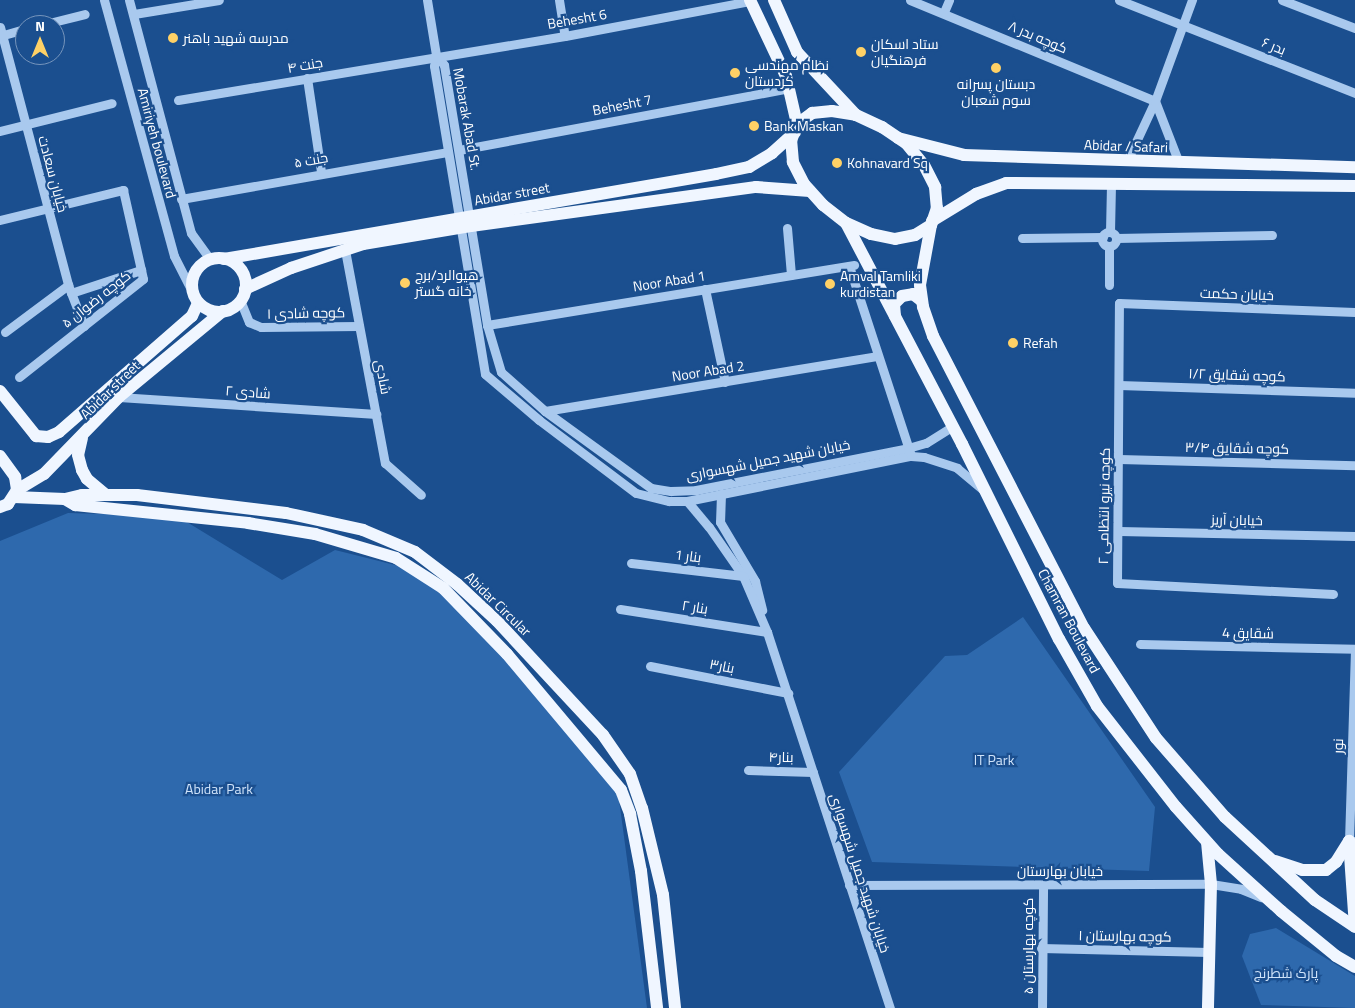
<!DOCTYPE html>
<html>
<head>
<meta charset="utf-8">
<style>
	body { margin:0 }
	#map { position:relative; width:1355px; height:1008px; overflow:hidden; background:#1b4f8f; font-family:"Titillium Web",Cairo,sans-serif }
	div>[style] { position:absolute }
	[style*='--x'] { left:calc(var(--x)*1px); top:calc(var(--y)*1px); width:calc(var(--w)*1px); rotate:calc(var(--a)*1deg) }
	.green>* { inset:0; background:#2e69ad }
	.minor>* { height:9px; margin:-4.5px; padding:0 4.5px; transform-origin:4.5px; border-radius:4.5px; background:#a9c9ee }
	.minor>.ring { margin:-4.5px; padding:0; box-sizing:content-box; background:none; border:9px solid #a9c9ee; border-radius:50% }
	.major>* { height:12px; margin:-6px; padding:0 6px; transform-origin:6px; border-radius:6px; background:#f0f6ff }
	.major>.ring { margin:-6px; padding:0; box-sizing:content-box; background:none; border:12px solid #f0f6ff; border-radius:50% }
	.dots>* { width:14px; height:14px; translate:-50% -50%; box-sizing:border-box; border:2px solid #1b4f8f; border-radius:50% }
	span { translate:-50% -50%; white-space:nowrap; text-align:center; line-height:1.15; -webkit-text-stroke:4.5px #1b4f8f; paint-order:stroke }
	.street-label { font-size:14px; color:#fff }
	.poi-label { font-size:14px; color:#fff }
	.left { translate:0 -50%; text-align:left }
	.park-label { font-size:14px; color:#cfe3fa }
	.north { position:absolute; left:15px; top:15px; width:50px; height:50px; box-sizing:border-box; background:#1b4f8f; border:1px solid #7695bc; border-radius:50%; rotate:0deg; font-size:14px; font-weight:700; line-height:20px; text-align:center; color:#fff }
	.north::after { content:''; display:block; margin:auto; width:18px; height:22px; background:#ffd166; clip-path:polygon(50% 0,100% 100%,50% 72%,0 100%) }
</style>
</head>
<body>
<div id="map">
	<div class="green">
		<div style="clip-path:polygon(68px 513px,177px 516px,282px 580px,335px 550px,423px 572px,546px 702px,618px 792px,647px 1008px,0 1008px,0 541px)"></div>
		<div style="clip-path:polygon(1023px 617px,1155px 807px,1149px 871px,872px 862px,839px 772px,945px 656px,967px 655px)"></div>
		<div style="clip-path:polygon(1276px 928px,1355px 976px,1355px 1008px,1261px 1005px,1242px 956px,1250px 934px)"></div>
	</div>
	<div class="minor">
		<div style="--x:104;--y:0;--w:265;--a:74.7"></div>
		<div style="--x:174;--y:256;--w:39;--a:63"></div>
		<div style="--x:129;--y:0;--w:241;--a:75.1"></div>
		<div style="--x:191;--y:233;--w:32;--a:54"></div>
		<div style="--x:427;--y:0;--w:56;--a:80.7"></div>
		<div style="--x:436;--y:55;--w:13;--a:51"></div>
		<div style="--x:444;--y:65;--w:264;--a:80.6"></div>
		<div style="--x:487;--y:325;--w:49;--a:73.4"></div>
		<div style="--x:501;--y:372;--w:59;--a:41.6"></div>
		<div style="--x:545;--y:411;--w:131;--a:36"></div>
		<div style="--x:651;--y:488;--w:20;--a:9"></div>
		<div style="--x:671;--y:491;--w:25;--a:-2"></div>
		<div style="--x:696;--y:490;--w:216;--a:-11.2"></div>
		<div style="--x:908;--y:448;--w:19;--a:-16"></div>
		<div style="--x:926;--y:443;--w:32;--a:-32"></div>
		<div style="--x:559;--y:0;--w:36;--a:81"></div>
		<div style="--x:910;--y:0;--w:265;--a:22.4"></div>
		<div style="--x:1119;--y:0;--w:254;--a:21.5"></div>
		<div style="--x:1282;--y:0;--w:78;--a:21"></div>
		<div style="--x:944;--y:12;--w:13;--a:-67"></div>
		<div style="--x:134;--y:14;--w:86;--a:-9.4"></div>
		<div style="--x:41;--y:25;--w:45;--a:-14"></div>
		<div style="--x:0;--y:27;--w:267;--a:75.2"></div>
		<div style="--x:68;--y:285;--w:44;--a:68.7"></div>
		<div style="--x:0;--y:36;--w:26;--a:-16"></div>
		<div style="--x:436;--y:55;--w:11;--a:100"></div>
		<div style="--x:434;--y:66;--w:312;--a:80.6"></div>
		<div style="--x:485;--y:374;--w:71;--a:40.4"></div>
		<div style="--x:539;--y:420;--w:121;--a:37"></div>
		<div style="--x:636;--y:493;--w:34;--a:14"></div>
		<div style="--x:669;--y:501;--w:18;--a:0"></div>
		<div style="--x:687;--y:501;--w:228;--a:-11.4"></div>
		<div style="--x:911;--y:456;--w:13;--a:4"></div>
		<div style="--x:924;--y:457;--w:35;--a:18"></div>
		<div style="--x:957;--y:468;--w:34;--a:40"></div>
		<div style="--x:307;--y:78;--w:95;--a:81.5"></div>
		<div style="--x:178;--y:100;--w:392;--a:-9.4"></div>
		<div style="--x:565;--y:36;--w:189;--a:-10.7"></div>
		<div style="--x:1155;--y:101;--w:66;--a:68.8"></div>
		<div style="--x:0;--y:131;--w:115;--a:-14"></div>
		<div style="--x:459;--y:150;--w:336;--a:-10.6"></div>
		<div style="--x:1127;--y:161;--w:66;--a:-65"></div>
		<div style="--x:1155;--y:101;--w:108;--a:-69.9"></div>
		<div style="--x:181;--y:199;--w:270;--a:-10"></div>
		<div style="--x:0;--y:220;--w:127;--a:-13.7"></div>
		<div style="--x:123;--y:190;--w:91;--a:77.3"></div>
		<div style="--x:143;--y:279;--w:158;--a:141.7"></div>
		<div style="--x:787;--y:228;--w:47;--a:85.1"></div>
		<div style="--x:1110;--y:232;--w:49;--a:-88.8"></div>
		<div class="ring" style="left:1102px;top:232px;width:5px;height:5px"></div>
		<div style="--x:1022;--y:238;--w:81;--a:-0.7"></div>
		<div style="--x:1116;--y:238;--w:156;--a:-1.1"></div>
		<div style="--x:345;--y:250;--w:217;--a:79.4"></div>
		<div style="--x:385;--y:463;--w:48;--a:41.6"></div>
		<div style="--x:849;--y:266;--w:197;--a:71.9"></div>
		<div style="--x:1109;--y:285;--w:39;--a:-90"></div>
		<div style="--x:705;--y:289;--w:95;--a:77.9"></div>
		<div style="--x:71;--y:293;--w:74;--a:-18.2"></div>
		<div style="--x:240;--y:300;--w:24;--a:68"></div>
		<div style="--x:249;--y:322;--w:13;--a:23"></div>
		<div style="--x:261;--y:327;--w:98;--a:-0.6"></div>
		<div style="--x:487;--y:325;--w:372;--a:-9.3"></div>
		<div style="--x:5;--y:332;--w:79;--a:-36.7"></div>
		<div style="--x:1119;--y:385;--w:236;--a:1.9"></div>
		<div style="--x:119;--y:397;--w:258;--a:3.8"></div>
		<div style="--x:545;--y:411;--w:336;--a:-9.4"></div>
		<div style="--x:1119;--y:459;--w:236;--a:1.5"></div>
		<div style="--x:721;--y:494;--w:28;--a:92"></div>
		<div style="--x:720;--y:522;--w:69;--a:59.3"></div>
		<div style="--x:755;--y:581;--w:30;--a:76"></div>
		<div style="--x:687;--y:501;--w:34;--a:50"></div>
		<div style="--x:709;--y:527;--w:60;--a:55.2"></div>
		<div style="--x:743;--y:576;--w:61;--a:66.8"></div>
		<div style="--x:767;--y:632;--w:396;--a:71.9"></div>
		<div style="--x:1119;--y:531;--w:236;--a:1.2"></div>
		<div style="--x:631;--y:563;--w:113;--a:6.6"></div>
		<div style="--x:1333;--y:594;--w:216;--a:-177.1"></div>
		<div style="--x:1117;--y:583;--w:280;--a:-89.6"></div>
		<div style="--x:1119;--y:303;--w:236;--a:2.2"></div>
		<div style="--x:620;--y:609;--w:149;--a:8.9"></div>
		<div style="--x:1140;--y:644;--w:215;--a:1.3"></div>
		<div style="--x:650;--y:666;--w:141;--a:11.1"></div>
		<div style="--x:748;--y:770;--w:65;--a:1.8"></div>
		<div style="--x:1354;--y:841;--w:5;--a:180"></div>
		<div style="--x:1349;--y:841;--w:190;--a:-88.2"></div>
		<div style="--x:849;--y:885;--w:362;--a:-0.2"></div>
		<div style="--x:1211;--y:884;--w:30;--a:9"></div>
		<div style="--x:1241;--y:889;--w:22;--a:22"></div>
		<div style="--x:1041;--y:948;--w:168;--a:1.4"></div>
		<div style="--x:1042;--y:1008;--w:124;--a:-89.5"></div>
	</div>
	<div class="major">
		<div style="--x:750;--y:0;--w:84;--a:64.7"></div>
		<div style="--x:786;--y:76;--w:49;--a:77.1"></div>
		<div style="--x:774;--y:0;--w:57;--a:66.1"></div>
		<div style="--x:797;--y:52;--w:86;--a:46.9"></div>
		<div style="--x:832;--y:111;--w:24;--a:9"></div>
		<div style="--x:856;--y:115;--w:29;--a:25"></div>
		<div style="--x:882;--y:127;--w:29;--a:34"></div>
		<div style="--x:906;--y:143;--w:28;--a:51"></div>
		<div style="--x:924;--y:165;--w:25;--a:63"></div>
		<div style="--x:935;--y:187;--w:21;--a:85"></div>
		<div style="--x:937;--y:208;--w:18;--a:109"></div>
		<div style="--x:931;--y:225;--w:19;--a:148"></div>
		<div style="--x:915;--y:235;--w:20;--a:169"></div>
		<div style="--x:895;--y:239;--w:25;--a:-168"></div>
		<div style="--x:871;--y:234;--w:27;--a:-156"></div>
		<div style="--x:846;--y:223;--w:29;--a:-142"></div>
		<div style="--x:823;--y:205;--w:28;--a:-132"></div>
		<div style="--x:804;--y:184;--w:25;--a:-117"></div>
		<div style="--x:793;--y:162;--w:21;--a:-95"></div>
		<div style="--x:791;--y:141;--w:18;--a:-71"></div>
		<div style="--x:797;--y:124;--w:19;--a:-36"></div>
		<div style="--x:812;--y:113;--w:20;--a:-6"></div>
		<div style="--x:898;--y:138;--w:68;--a:14.4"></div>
		<div style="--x:964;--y:155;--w:391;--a:1.8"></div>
		<div style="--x:932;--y:221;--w:52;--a:-31.5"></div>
		<div style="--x:976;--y:194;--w:32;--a:-20"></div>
		<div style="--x:1006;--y:183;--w:349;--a:0.5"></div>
		<div style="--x:846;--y:223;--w:250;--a:62.3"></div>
		<div style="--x:962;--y:444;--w:218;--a:63.6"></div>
		<div style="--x:1059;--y:639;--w:77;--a:60.4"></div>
		<div style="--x:1097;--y:706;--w:128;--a:52"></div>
		<div style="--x:1176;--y:807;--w:63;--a:48.2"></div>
		<div style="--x:1218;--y:854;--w:85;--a:42.1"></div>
		<div style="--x:1281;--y:911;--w:71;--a:39.3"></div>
		<div style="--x:1336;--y:956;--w:22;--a:30"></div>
		<div style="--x:931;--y:225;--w:61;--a:100.4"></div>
		<div style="--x:920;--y:285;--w:22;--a:82"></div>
		<div style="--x:923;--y:307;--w:31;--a:71"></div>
		<div style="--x:933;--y:336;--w:329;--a:62.7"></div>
		<div style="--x:1084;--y:628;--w:131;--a:56.8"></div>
		<div style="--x:1156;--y:738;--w:105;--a:48.9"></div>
		<div style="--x:1225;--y:817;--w:122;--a:42.7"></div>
		<div style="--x:1315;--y:900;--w:48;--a:34"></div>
		<div class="ring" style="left:192px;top:258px;width:42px;height:42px"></div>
		<div style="--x:224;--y:259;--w:499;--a:-9.8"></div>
		<div style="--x:716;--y:174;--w:34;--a:-12"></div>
		<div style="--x:749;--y:167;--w:27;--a:-31"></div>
		<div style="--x:772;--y:153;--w:31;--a:-42"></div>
		<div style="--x:245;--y:289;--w:51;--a:-24.5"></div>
		<div style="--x:291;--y:268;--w:76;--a:-18.4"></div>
		<div style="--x:363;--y:244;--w:109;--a:-9.5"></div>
		<div style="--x:471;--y:226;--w:288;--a:-7.8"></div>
		<div style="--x:756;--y:187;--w:54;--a:4.2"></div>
		<div style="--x:895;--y:316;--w:12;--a:-95"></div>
		<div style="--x:894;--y:304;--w:11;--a:-45"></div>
		<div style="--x:902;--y:296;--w:11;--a:-10"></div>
		<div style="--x:913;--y:294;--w:11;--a:38"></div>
		<div style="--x:0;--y:391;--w:58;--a:51.3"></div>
		<div style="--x:36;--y:436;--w:12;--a:5"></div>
		<div style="--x:48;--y:437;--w:12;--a:-24"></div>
		<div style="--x:59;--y:432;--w:176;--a:-41.1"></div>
		<div style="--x:192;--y:316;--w:14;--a:-65"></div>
		<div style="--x:82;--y:438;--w:17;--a:103"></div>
		<div style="--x:78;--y:455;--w:16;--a:75"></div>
		<div style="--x:82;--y:470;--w:10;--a:61"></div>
		<div style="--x:87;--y:479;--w:25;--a:40"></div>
		<div style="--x:0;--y:456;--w:26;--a:54"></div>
		<div style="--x:15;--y:477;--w:13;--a:81"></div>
		<div style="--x:17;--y:490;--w:17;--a:123"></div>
		<div style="--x:8;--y:504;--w:9;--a:159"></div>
		<div style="--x:17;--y:490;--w:31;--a:-31"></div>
		<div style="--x:44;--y:474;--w:107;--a:-45.8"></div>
		<div style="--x:119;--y:397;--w:135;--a:-39.6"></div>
		<div style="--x:14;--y:497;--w:51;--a:2.2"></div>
		<div style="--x:65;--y:499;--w:17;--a:-13"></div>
		<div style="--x:82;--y:495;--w:55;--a:0"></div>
		<div style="--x:137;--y:495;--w:150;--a:6.9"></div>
		<div style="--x:286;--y:513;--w:79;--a:12.4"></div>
		<div style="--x:363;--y:530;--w:56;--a:22.9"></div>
		<div style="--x:415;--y:552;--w:53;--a:37.3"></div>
		<div style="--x:457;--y:584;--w:54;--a:42.8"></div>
		<div style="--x:497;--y:621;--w:156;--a:47.1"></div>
		<div style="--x:603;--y:735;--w:47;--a:55.3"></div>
		<div style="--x:630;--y:774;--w:36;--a:71"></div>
		<div style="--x:642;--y:808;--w:89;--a:76.4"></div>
		<div style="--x:663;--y:895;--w:114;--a:83.9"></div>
		<div style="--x:65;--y:499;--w:12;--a:31"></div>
		<div style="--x:75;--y:505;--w:174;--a:5.9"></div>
		<div style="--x:248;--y:523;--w:68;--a:9.3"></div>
		<div style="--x:315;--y:534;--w:84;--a:16.5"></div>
		<div style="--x:396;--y:558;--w:56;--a:32.6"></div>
		<div style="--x:443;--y:588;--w:92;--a:45.9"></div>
		<div style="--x:507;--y:654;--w:177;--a:50"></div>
		<div style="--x:621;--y:790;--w:26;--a:69"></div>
		<div style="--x:630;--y:814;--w:58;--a:79.1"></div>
		<div style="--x:641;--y:871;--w:138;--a:83.3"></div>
		<div style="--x:1349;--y:841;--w:86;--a:86"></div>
		<div style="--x:1207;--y:842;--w:42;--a:84.6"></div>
		<div style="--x:1211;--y:884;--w:124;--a:91.4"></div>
		<div style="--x:1275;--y:861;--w:28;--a:18"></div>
		<div style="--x:1302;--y:870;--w:24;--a:0"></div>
		<div style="--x:1326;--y:870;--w:13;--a:-39"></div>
		<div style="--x:1336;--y:862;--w:25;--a:-58"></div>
	</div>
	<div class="dots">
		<div style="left:173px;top:38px;background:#ffd166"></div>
		<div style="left:861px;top:52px;background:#ffd166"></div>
		<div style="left:996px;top:68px;background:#ffd166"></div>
		<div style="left:735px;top:73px;background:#ffd166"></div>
		<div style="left:754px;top:126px;background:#ffd166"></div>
		<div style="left:837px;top:163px;background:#ffd166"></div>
		<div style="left:405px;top:283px;background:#ffd166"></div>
		<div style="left:830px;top:284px;background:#ffd166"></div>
		<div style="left:1013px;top:343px;background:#ffd166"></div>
	</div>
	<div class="street-label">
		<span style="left:577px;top:19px;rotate:-10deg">Behesht 6</span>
		<span style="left:1038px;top:37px;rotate:23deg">کوچه بدر ۸</span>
		<span style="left:1274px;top:46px;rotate:22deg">بدر ۶</span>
		<span style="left:305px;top:65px;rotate:-10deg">جنت ۴</span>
		<span style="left:622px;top:105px;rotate:-11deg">Behesht 7</span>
		<span style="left:467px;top:119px;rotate:80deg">Mobarak Abad St.</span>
		<span style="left:157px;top:143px;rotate:75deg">Amiriyeh boulevard</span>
		<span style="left:1126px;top:146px;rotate:2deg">Abidar / Safari</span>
		<span style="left:311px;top:160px;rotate:-10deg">جنت ۵</span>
		<span style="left:53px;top:174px;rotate:75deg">خیابان سعادت</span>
		<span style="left:512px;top:194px;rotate:-10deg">Abidar street</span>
		<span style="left:669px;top:281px;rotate:-9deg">Noor Abad 1</span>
		<span style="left:1237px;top:294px;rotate:2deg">خیابان حکمت</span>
		<span style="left:96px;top:299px;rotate:-38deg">کوچه رضوان ۵</span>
		<span style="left:306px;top:313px;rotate:-1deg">کوچه شادی ۱</span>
		<span style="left:708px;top:371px;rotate:-9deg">Noor Abad 2</span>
		<span style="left:1237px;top:375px;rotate:2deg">کوچه شقایق ۱/۲</span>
		<span style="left:383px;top:377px;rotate:79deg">شادی</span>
		<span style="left:110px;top:390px;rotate:-44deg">Abidar street</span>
		<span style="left:248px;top:392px;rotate:4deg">شادی ۲</span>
		<span style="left:1237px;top:448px;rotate:1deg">کوچه شقایق ۳/۴</span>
		<span style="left:768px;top:460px;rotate:-11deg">خیابان شهید جمیل شهسواری</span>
		<span style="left:1104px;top:506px;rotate:-89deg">کوچه نیرو انتظامی ۲</span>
		<span style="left:1237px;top:520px;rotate:1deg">خیابان آریز</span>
		<span style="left:688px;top:556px;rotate:7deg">بنار 1</span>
		<span style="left:498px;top:604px;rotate:44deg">Abidar Circular</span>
		<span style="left:695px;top:607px;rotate:9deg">بنار ۲</span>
		<span style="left:1069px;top:621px;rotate:62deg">Chamran Boulevard</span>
		<span style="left:1248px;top:633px;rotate:1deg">شقایق 4</span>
		<span style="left:722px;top:666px;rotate:11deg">بنار۳</span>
		<span style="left:1338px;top:746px;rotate:-88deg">نور</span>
		<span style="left:781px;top:757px;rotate:1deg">بنار۴</span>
		<span style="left:1060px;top:871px">خیابان بهارستان</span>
		<span style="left:860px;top:873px;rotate:72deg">خیابان شهید جمیل شهسواری</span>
		<span style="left:1125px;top:936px;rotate:1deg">کوچه بهارستان ۱</span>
		<span style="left:1028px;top:946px;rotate:-90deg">کوچه بهارستان ۵</span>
	</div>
	<div class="poi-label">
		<span class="left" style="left:183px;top:38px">مدرسه شهید باهنر</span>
		<span class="left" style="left:871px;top:52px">ستاد اسکان<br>فرهنگیان</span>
		<span class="left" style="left:745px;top:73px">نظام مهندسی<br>کردستان</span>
		<span style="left:996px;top:92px">دبستان پسرانه<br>سوم شعبان</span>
		<span class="left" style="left:764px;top:126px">Bank Maskan</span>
		<span class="left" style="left:847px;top:163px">Kohnavard Sq</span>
		<span class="left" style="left:415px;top:283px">هیوالرد/برج<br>خانه گستر</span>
		<span class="left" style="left:840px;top:284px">Amval Tamliki<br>kurdistan</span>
		<span class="left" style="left:1023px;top:343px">Refah</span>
	</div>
	<div class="park-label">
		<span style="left:994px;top:760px">IT Park</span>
		<span style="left:219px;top:789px">Abidar Park</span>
		<span style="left:1286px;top:973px">پارک شطرنج</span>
	</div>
	<div class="north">N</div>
</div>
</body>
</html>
